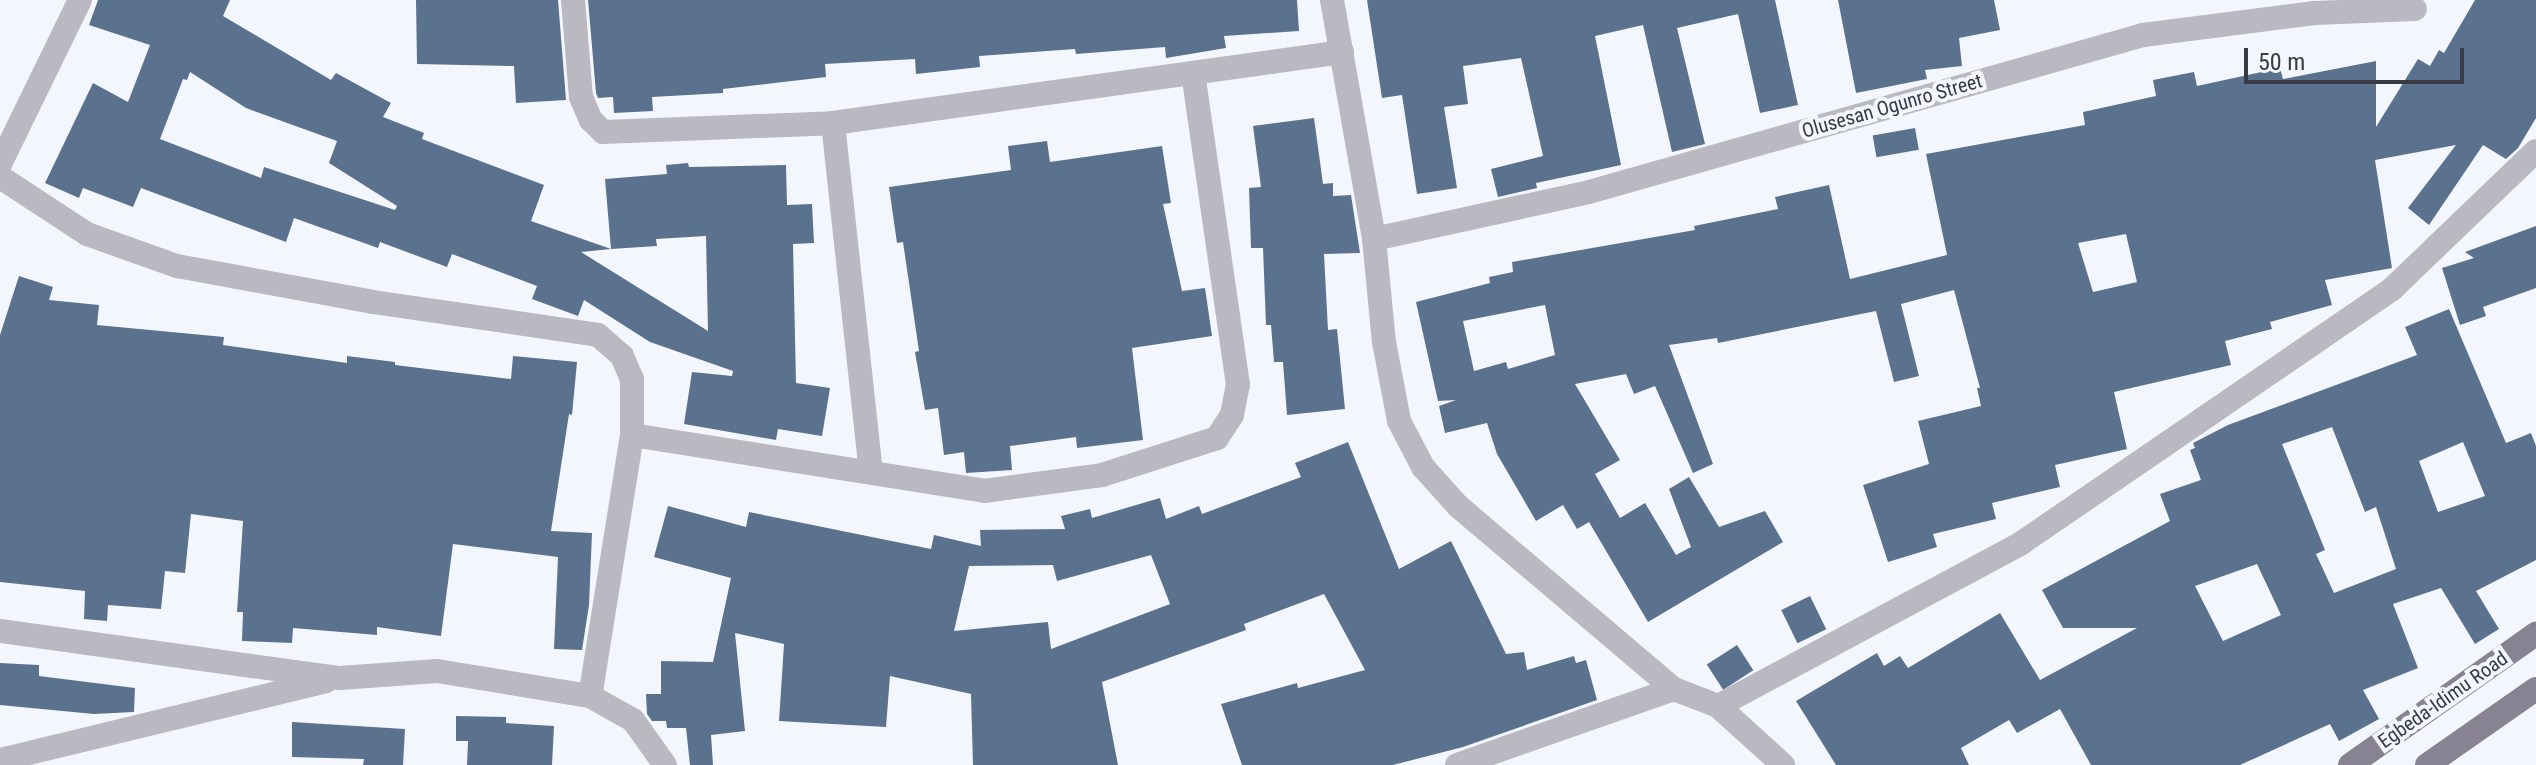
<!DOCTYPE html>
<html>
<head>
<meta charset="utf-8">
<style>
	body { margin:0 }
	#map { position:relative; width:2536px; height:765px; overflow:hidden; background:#f4f6fe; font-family:"Roboto Condensed",sans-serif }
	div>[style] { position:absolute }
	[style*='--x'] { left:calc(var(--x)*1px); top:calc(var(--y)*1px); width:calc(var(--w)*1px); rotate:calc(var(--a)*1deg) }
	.building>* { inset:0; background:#5a728e; transform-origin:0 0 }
	.minor>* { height:24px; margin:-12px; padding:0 12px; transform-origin:12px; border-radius:12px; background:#bab8c1 }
	.primary>* { height:24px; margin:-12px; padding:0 12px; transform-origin:12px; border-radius:12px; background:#878393 }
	span { translate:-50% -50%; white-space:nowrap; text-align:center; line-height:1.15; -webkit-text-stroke:8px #f4f6fe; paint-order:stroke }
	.street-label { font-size:20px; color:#383b43 }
	.scale { position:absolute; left:2244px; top:48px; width:220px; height:36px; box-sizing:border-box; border:4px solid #383b43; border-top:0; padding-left:10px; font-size:24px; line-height:28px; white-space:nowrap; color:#383b43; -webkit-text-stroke:6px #f4f6fe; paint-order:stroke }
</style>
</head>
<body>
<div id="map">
	<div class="building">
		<div style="clip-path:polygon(evenodd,98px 0,230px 0,223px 16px,331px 80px,336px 73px,391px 103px,383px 117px,424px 133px,422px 139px,544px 185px,531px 221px,611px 249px,581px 252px,708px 331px,706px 236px,656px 239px,657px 246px,611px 249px,605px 179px,667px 174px,666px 165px,688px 163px,689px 167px,786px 165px,787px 205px,812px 204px,814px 243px,793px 244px,796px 383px,830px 388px,822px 436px,778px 429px,776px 440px,684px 424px,692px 372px,732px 376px,733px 371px,650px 342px,584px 300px,578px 316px,532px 299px,537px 286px,452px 254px,447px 267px,380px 242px,378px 248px,294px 218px,286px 242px,141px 188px,133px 207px,83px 188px,79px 198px,45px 183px,93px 83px,128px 102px,150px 45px,89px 25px,98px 0,190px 72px,246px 108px,337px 141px,329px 163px,397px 206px,395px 210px,264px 167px,261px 178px,160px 139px,183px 79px,187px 80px,190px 72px)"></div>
		<div style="clip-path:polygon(416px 0,558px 0,566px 100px,516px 103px,514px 66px,417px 64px)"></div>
		<div style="clip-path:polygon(588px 0,1297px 0,1299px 31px,1224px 36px,1226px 48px,1166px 58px,1165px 47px,1076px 54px,1075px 49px,979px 56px,980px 67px,916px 74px,915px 59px,825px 64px,826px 77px,723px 89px,723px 93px,652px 97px,653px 111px,614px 113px,613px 97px,598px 98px,596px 93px)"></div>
		<div style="clip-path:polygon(1367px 0,1775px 0,1798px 105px,1760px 113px,1738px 14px,1677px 28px,1705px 144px,1672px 152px,1643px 25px,1595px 36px,1621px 165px,1536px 183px,1537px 188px,1498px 197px,1491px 169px,1543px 156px,1521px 58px,1463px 66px,1468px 104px,1444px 107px,1457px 188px,1417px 194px,1402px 95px,1382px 98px)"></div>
		<div style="clip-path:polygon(1838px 0,1994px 0,2000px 30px,1959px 38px,1962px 66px,1925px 70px,1927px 79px,1856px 93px)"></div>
		<div style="clip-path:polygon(evenodd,2475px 0,2536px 0,2536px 118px,2518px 148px,2506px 159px,2483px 145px,2429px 225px,2408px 208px,2456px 145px,2375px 160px,2392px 268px,2325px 280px,2332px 305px,2270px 322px,2272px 329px,2225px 341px,2231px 365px,2114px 392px,2127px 449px,2055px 465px,2060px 487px,1992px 503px,1996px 519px,1933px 534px,1937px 547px,1888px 562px,1863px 485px,1929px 464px,1918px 421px,1981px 406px,1977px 388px,1980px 388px,1954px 290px,1901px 304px,1919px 376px,1894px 382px,1876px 311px,1718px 343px,1717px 338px,1669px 345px,1713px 464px,1693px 473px,1655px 386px,1634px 394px,1626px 374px,1575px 384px,1620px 460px,1595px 474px,1620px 518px,1645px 503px,1676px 555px,1691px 547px,1669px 489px,1689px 477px,1719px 527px,1765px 511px,1783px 542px,1648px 622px,1589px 522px,1577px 529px,1563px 505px,1536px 521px,1497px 454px,1487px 423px,1445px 433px,1439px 406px,1456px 400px,1438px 401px,1416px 302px,1490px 283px,1489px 277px,1513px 272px,1512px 262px,1695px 230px,1694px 226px,1778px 209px,1775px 197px,1829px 185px,1850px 279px,1947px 255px,1926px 154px,2085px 125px,2083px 112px,2156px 96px,2153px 80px,2194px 72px,2197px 86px,2280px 68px,2283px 79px,2376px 61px,2376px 127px,2418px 59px,2430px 66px,2439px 50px,2444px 53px,2475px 0,2126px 234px,2137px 282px,2093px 292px,2078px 243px,2126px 234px,2475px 0,1545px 305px,1555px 355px,1508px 369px,1506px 362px,1474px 371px,1463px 321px,1545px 305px)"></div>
		<div style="clip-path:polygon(1314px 118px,1323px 184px,1333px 183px,1333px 196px,1351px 195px,1360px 253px,1324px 254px,1328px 330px,1337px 329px,1345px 409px,1287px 415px,1283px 362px,1274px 362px,1271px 325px,1266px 325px,1263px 248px,1251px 248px,1249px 188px,1261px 187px,1253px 126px)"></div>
		<div style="left:1915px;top:128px;width:22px;height:43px;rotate:80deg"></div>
		<div style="clip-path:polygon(1047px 141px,1050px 162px,1162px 146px,1171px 203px,1163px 204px,1182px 291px,1205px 288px,1212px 336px,1132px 348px,1143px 440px,1077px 448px,1076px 437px,1010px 446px,1012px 470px,966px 473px,964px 452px,944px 455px,938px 408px,925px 410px,915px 352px,919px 351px,903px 242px,897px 243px,889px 187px,1011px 170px,1008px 146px)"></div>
		<div style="clip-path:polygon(2536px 226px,2536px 288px,2483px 307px,2486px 316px,2460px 325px,2442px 268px,2474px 258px,2465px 252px)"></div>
		<div style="clip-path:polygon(19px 276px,53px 287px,49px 300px,99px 305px,97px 325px,224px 337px,223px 345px,347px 363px,347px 356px,395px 362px,395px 365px,511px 379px,513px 356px,577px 362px,572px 415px,569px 414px,551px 531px,592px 533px,589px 605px,582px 650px,554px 649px,558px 557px,453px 544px,441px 636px,377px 627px,377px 635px,293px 628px,292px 643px,242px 641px,243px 612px,237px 612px,243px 521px,191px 514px,185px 573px,165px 571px,161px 609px,108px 605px,107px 621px,84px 619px,85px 591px,0 582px,0 335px)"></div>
		<div style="clip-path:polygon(evenodd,2449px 309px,2506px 443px,2531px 433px,2536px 446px,2536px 560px,2476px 591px,2499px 629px,2475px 644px,2441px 588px,2393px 604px,2418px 668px,2363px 690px,2379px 719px,2339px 741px,2330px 724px,2240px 765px,2091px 765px,2060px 709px,2017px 733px,2009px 720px,1961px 748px,1969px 765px,1836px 765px,1796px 701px,1877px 653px,1884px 666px,1900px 656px,1908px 668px,2000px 613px,2040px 680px,2137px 628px,2063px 628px,2042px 590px,2170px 521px,2160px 494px,2201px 480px,2190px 450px,2195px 448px,2193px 443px,2228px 425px,2417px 355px,2405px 327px,2449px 309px,2332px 427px,2365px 512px,2376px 507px,2396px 569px,2334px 593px,2316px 554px,2325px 550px,2282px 444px,2332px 427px,2449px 309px,2463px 442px,2485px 496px,2438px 512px,2419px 461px,2463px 442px,2449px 309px,2257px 564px,2281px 615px,2223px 641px,2195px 586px,2257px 564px)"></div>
		<div style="clip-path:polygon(evenodd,1348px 442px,1399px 569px,1451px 541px,1506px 654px,1524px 652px,1527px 670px,1574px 656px,1576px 663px,1586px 660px,1597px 700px,1463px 747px,1393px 765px,1242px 765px,1221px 704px,1297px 683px,1298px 688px,1365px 670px,1324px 594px,1244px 624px,1246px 630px,1102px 682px,1118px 765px,973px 765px,971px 694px,890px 676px,886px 727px,779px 721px,784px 644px,735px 633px,745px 731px,711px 735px,713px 765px,690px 765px,686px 728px,667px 728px,666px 721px,652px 721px,647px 714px,646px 694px,661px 694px,661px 661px,713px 662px,731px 578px,654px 557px,668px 506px,746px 527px,749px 512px,931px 549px,934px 535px,981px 546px,980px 530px,1065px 529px,1061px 516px,1090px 509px,1092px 518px,1160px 498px,1166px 519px,1199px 506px,1202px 514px,1301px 477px,1295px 463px,1348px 442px,1151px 555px,1170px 604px,1051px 649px,1048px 622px,954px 631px,969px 566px,1053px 565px,1057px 581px,1151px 555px)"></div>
		<div style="left:1810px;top:596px;width:37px;height:32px;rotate:64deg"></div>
		<div style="left:1737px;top:645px;width:30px;height:36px;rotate:57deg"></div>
		<div style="clip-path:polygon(0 663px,39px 665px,39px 676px,135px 688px,134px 712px,94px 714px,0 705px)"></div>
		<div style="clip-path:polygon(456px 716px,506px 717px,506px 723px,554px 726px,552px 765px,467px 765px,468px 741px,456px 741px)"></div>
		<div style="clip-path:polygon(292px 722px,405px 729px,403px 765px,363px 765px,364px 759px,292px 757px)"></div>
	</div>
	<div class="minor">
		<div style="--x:573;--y:0;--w:97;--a:85.3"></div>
		<div style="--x:581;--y:97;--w:25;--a:67"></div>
		<div style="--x:591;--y:120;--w:17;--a:45"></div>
		<div style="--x:603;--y:132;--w:230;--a:-2.2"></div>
		<div style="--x:833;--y:123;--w:514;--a:-7.94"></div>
		<div style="--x:1332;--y:0;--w:243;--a:80"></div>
		<div style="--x:1374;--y:239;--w:103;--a:84.5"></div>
		<div style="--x:1384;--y:342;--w:80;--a:79.2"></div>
		<div style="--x:1399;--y:421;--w:52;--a:62.4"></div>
		<div style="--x:1423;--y:467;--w:52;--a:48.1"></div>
		<div style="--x:1458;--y:506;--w:283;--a:40.3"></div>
		<div style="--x:1674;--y:689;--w:47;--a:21.1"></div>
		<div style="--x:1718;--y:706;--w:88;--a:42.2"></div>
		<div style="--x:833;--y:123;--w:351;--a:83.8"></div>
		<div style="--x:0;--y:164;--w:182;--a:-64"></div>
		<div style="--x:0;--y:177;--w:104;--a:33.2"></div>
		<div style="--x:87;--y:234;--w:96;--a:19.6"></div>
		<div style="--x:177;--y:266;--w:199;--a:10.4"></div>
		<div style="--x:373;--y:302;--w:227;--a:8.3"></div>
		<div style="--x:598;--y:335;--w:32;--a:41"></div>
		<div style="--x:622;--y:356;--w:25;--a:67"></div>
		<div style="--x:632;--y:379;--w:56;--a:90"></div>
		<div style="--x:632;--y:435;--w:264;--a:99.1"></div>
		<div style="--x:1374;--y:239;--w:220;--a:-12.3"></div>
		<div style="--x:1589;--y:192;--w:576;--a:-15.82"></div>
		<div style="--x:2143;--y:35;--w:173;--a:-7.3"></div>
		<div style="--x:2315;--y:13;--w:100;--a:-2.3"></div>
		<div style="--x:632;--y:435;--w:356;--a:9"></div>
		<div style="--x:984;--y:491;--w:119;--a:-7.7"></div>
		<div style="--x:1102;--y:475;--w:121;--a:-17.8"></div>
		<div style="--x:1217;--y:438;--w:27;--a:-57"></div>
		<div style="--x:1232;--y:415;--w:31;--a:-79"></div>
		<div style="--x:1238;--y:385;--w:314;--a:-98.2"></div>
		<div style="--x:0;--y:631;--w:343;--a:7.9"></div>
		<div style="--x:340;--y:678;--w:97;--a:-4.1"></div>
		<div style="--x:437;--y:671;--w:155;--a:9.3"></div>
		<div style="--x:590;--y:696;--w:49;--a:29.2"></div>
		<div style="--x:633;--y:720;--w:55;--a:54.6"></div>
		<div style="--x:1718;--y:706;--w:343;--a:-28.2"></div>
		<div style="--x:2020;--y:544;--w:451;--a:-34.4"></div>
		<div style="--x:2392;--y:289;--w:199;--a:-43.8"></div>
		<div style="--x:0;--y:760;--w:335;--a:-13.6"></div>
		<div style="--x:1457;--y:765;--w:230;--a:-19.3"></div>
	</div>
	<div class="primary">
		<div style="--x:2350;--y:765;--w:228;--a:-35.2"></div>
		<div style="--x:2427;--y:765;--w:133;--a:-34.9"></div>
	</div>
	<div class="street-label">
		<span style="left:1892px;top:106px;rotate:-16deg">Olusesan Ogunro Street</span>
		<span style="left:2443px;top:700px;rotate:-35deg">Egbeda-Idimu Road</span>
	</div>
	<div class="scale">50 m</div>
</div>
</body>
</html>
